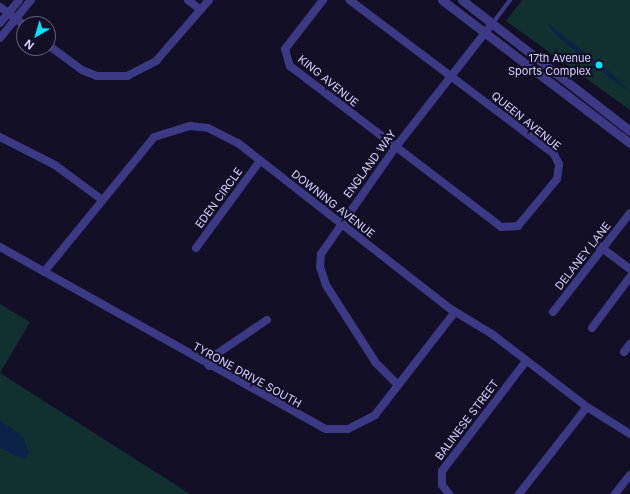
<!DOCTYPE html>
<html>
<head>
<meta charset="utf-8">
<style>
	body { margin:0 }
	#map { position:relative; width:630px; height:494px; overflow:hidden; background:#130f26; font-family:Inter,sans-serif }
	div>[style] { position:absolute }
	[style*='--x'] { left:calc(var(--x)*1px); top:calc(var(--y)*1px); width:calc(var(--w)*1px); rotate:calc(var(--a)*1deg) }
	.green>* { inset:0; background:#12302f }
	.water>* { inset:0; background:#0c2248 }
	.service>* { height:4px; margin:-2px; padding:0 2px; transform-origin:2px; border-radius:2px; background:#3d3a85 }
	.minor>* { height:8px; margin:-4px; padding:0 4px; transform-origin:4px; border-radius:4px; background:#3d3a85 }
	.tertiary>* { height:9px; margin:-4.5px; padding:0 4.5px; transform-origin:4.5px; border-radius:4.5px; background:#3d3a85 }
	.dots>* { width:11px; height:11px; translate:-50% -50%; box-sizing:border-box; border:2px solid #130f26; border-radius:50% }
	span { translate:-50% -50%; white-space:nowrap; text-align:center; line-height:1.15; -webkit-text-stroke:4px #130f26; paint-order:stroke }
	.poi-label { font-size:11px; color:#d9d4ff }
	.right { translate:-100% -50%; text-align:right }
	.street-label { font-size:11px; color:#d9d4ff }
	.north { position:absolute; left:16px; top:16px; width:40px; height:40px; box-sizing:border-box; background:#130f26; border:1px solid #625e7d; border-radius:50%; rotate:218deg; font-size:11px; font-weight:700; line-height:16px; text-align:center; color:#d9d4ff }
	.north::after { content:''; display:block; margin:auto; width:14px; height:18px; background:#00e5ff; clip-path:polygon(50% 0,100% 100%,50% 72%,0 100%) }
</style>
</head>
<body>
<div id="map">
	<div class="green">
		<div style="clip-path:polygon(522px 0,630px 0,630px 110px,506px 21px)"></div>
		<div style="clip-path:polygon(0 304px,30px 322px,0 373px,190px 494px,0 494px)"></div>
	</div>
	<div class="water">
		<div style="clip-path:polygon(547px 23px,612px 74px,630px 93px,558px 37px)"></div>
		<div style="clip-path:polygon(0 420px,23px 437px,29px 453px,24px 459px,0 448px)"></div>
	</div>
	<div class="service">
		<div style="--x:492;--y:24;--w:30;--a:-53"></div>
	</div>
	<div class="minor">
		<div style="--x:188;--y:0;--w:16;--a:38"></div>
		<div style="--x:323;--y:0;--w:62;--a:127.8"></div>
		<div style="--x:285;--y:49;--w:18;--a:74"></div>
		<div style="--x:290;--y:66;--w:265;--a:37.3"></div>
		<div style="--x:501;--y:227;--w:17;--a:-3"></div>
		<div style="--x:518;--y:226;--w:61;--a:-50.3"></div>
		<div style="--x:557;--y:179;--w:15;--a:-82"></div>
		<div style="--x:559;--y:164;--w:11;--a:-117"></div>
		<div style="--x:554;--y:154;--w:256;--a:-143"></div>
		<div style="--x:0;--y:7;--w:30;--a:37"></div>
		<div style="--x:0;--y:23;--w:30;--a:-50"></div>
		<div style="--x:0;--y:38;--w:49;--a:-50.8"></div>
		<div style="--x:48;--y:45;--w:42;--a:36.3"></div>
		<div style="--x:82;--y:70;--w:16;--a:22"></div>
		<div style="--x:97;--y:76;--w:30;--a:0"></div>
		<div style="--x:127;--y:76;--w:33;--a:-27"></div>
		<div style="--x:156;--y:61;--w:81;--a:-49"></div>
		<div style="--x:0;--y:137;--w:62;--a:27"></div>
		<div style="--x:55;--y:165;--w:57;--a:36.5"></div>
		<div style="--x:598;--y:245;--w:40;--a:37"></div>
		<div style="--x:0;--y:247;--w:373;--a:29.2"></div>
		<div style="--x:326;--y:429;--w:22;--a:0"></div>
		<div style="--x:348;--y:429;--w:30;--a:-27"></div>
		<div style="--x:375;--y:415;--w:130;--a:-52.2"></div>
		<div style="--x:196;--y:248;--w:108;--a:-53.7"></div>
		<div style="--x:44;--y:272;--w:174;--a:-50.8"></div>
		<div style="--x:154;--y:137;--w:38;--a:-17"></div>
		<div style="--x:190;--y:126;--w:18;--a:6"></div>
		<div style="--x:208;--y:128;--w:34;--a:27"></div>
		<div style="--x:238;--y:143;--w:268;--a:38"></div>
		<div style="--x:449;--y:308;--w:50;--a:31.2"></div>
		<div style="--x:492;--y:334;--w:120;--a:37.5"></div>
		<div style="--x:587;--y:407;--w:51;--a:32.1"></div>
		<div style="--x:553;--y:312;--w:125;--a:-52.1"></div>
		<div style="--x:592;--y:328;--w:64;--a:-53.3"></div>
		<div style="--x:624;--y:352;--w:10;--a:-53"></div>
		<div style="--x:209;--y:366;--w:16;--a:-55"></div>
		<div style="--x:218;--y:353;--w:59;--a:-34"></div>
		<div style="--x:398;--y:385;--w:31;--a:-135"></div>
		<div style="--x:376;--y:363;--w:93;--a:-122.7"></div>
		<div style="--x:326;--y:285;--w:19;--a:-108"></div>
		<div style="--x:320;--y:267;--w:13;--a:-86"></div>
		<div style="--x:321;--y:254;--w:129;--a:-55.1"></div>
		<div style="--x:395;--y:148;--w:157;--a:-52"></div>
		<div style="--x:449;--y:494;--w:11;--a:-128"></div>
		<div style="--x:442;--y:485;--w:14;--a:-90"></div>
		<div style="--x:442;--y:471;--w:138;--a:-52.6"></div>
		<div style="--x:519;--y:494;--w:110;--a:-52"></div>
		<div style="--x:615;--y:494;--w:24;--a:-52"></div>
	</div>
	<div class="tertiary">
		<div style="--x:442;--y:0;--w:236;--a:37.3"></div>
		<div style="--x:462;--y:0;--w:213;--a:37.9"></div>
	</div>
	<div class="dots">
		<div style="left:599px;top:65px;background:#00e5ff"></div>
	</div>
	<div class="poi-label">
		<span class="right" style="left:591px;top:65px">17th Avenue<br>Sports Complex</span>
	</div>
	<div class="street-label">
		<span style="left:328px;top:81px;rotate:39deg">KING AVENUE</span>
		<span style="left:526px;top:121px;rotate:39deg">QUEEN AVENUE</span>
		<span style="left:370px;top:164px;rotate:-54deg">ENGLAND WAY</span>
		<span style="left:219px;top:198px;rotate:-54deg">EDEN CIRCLE</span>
		<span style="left:333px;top:204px;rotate:38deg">DOWNING AVENUE</span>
		<span style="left:583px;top:256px;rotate:-52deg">DELANEY LANE</span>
		<span style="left:247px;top:375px;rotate:29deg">TYRONE DRIVE SOUTH</span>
		<span style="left:467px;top:420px;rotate:-53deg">BALINESE STREET</span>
	</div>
	<div class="north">N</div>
</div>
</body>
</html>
